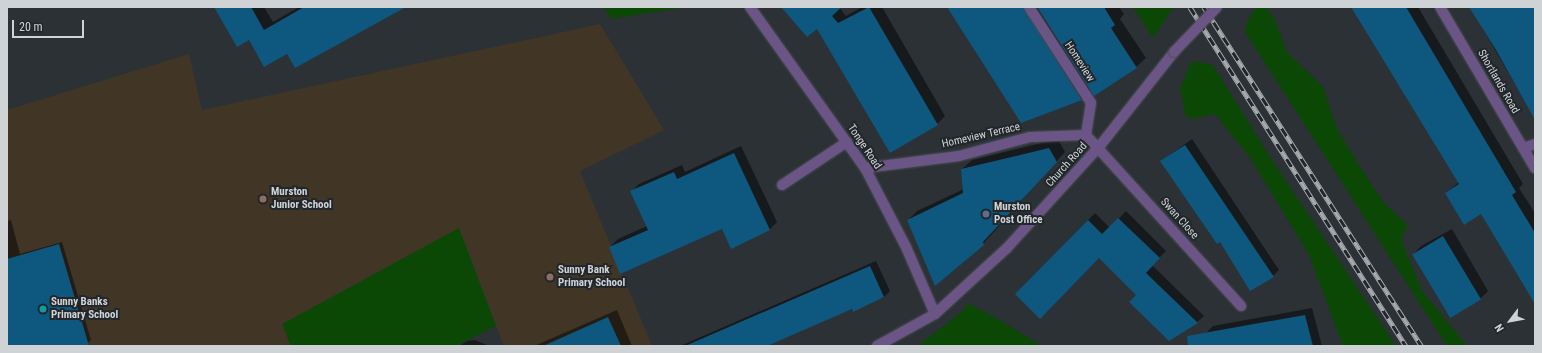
<!DOCTYPE html>
<html>
<head>
<meta charset="utf-8">
<style>
	body { margin:0 }
	#map { position:relative; width:1542px; height:353px; overflow:hidden; background:#2b3135; font-family:"Roboto Condensed",sans-serif }
	div>[style] { position:absolute }
	[style*='--x'] { left:calc(var(--x)*1px); top:calc(var(--y)*1px); width:calc(var(--w)*1px); rotate:calc(var(--a)*1deg) }
	.education>* { inset:0; background:#413626 }
	.green>* { inset:0; background:#0b4805 }
	.shadow>* { inset:0; background:#0007 }
	.building>* { inset:0; background:#0e577f; transform-origin:0 0 }
	.roads { filter:drop-shadow(0 0 1px #494e52) drop-shadow(0 0 1px #494e52) }
	.minor>* { height:10px; margin:-5px; padding:0 5px; transform-origin:5px; border-radius:5px; background:#6b5586 }
	.rail>* { height:4.5px; margin-top:-2.25px; transform-origin:0; background:repeating-linear-gradient(90deg,#21272b 0 9px,#a7abae 0 18px); box-sizing:border-box; border-block:1px solid #a7abae }
	.bridges { filter:drop-shadow(0 0 1px #494e52) drop-shadow(0 0 1px #494e52) }
	.minor-bridge>* { height:10px; margin:-5px; padding:0 5px; transform-origin:5px; border-radius:5px; background:#6b5586 }
	.dots>* { width:11px; height:11px; translate:-50% -50%; box-sizing:border-box; border:2px solid #21272b; border-radius:50% }
	span { translate:-50% -50%; white-space:nowrap; text-align:center; line-height:1.15; -webkit-text-stroke:4px #21272b; paint-order:stroke }
	.street-label { font-size:11px; color:#d0d3d6 }
	.poi-label { font-size:11px; color:#d0d3d6; font-weight:700 }
	.left { translate:0 -50%; text-align:left }
	.frame { position:absolute; inset:0; border:8px solid #d0d3d6; pointer-events:none }
	.north { position:absolute; left:1490px; top:301px; width:40px; height:40px; -webkit-text-stroke:3px #21272b; paint-order:stroke; rotate:238deg; font-size:11px; font-weight:700; line-height:16px; text-align:center; color:#d0d3d6 }
	.north::after { content:''; display:block; margin:auto; width:14px; height:18px; background:#d0d3d6; clip-path:polygon(50% 0,100% 100%,50% 72%,0 100%) }
	.scale { position:absolute; left:12px; top:20px; width:72px; height:18px; box-sizing:border-box; border:2px solid #d0d3d6; border-top:0; padding-left:5px; font-size:12px; line-height:14px; white-space:nowrap; color:#d0d3d6; -webkit-text-stroke:3px #21272b; paint-order:stroke }
</style>
</head>
<body>
<div id="map">
	<div class="education">
		<div style="clip-path:polygon(600px 24px,664px 130px,580px 171px,652px 346px,504px 346px,458px 229px,283px 324px,291px 346px,7px 346px,7px 110px,189px 54px,202px 110px)"></div>
	</div>
	<div class="green">
		<div style="clip-path:polygon(603px 7px,687px 7px,612px 19px)"></div>
		<div style="clip-path:polygon(1133px 7px,1172px 7px,1173px 8px,1153px 38px)"></div>
		<div style="clip-path:polygon(1256px 7px,1267px 8px,1275px 20px,1286px 51px,1323px 87px,1337px 129px,1362px 170px,1384px 203px,1408px 225px,1401px 239px,1422px 291px,1467px 346px,1447px 346px,1245px 32px,1247px 22px)"></div>
		<div style="clip-path:polygon(1192px 61px,1213px 65px,1270px 157px,1396px 346px,1343px 346px,1309px 255px,1251px 159px,1215px 114px,1194px 119px,1186px 117px,1180px 88px)"></div>
		<div style="clip-path:polygon(459px 228px,496px 326px,456px 346px,291px 346px,282px 324px)"></div>
		<div style="clip-path:polygon(968px 303px,998px 319px,1042px 346px,918px 346px,963px 311px)"></div>
	</div>
	<div class="shadow">
		<div style="clip-path:polygon(215px 7px,264px 7px,273px 22px,299px 7px,403px 7px,288px 52px,249px 38px)"></div>
		<div style="clip-path:polygon(782px 7px,839px 7px,846px 16px,862px 7px,882px 7px,945px 116px,937px 124px,817px 27px)"></div>
		<div style="clip-path:polygon(949px 7px,1119px 7px,1124px 14px,1120px 19px,1146px 58px,1136px 67px,1091px 89px,1081px 100px)"></div>
		<div style="clip-path:polygon(1352px 7px,1418px 7px,1523px 184px,1519px 188px,1535px 213px,1535px 302px,1481px 213px,1446px 193px,1459px 182px)"></div>
		<div style="clip-path:polygon(1470px 7px,1535px 7px,1535px 118px)"></div>
		<div style="clip-path:polygon(1058px 139px,1065px 152px,983px 244px,908px 220px,917px 211px,964px 189px,962px 169px,972px 160px)"></div>
		<div style="clip-path:polygon(1192px 139px,1279px 270px,1273px 276px,1161px 161px)"></div>
		<div style="clip-path:polygon(741px 146px,777px 222px,769px 230px,722px 228px,610px 247px,618px 239px,647px 226px,632px 191px,639px 184px,682px 165px,685px 172px)"></div>
		<div style="clip-path:polygon(1126px 211px,1166px 251px,1152px 265px,1204px 316px,1197px 322px,1137px 295px,1100px 257px,1016px 294px,1095px 213px,1110px 228px)"></div>
		<div style="clip-path:polygon(11px 220px,20px 254px,62px 242px,91px 340px,88px 343px,77px 346px,7px 346px,7px 221px)"></div>
		<div style="clip-path:polygon(1452px 229px,1488px 291px,1480px 299px,1413px 255px,1421px 246px)"></div>
		<div style="clip-path:polygon(876px 261px,890px 291px,884px 297px,754px 346px,680px 346px)"></div>
		<div style="clip-path:polygon(1312px 308px,1322px 346px,1209px 346px,1206px 333px,1213px 326px)"></div>
		<div style="clip-path:polygon(617px 310px,632px 346px,534px 346px)"></div>
		<div style="clip-path:polygon(475px 340px,489px 346px,459px 346px,467px 341px)"></div>
	</div>
	<div class="building">
		<div style="clip-path:polygon(214px 7px,251px 7px,264px 30px,304px 7px,406px 7px,295px 68px,287px 54px,264px 67px,249px 40px,237px 47px)"></div>
		<div style="clip-path:polygon(781px 7px,842px 7px,832px 16px,838px 23px,869px 7px,938px 125px,890px 153px,817px 29px,807px 37px)"></div>
		<div style="clip-path:polygon(947px 7px,1023px 7px,1082px 100px,1021px 123px)"></div>
		<div style="clip-path:polygon(1037px 7px,1104px 7px,1115px 25px,1111px 28px,1137px 68px,1094px 96px)"></div>
		<div style="clip-path:polygon(1351px 7px,1406px 7px,1516px 192px,1512px 195px,1535px 233px,1535px 304px,1481px 214px,1464px 225px,1445px 193px,1459px 184px)"></div>
		<div style="clip-path:polygon(1469px 7px,1535px 7px,1535px 120px,1496px 50px)"></div>
		<div style="clip-path:polygon(1185px 145px,1274px 277px,1250px 291px,1220px 242px,1217px 244px,1160px 161px)"></div>
		<div style="clip-path:polygon(1049px 148px,1057px 162px,983px 242px,984px 245px,935px 286px,907px 220px,963px 193px,961px 169px)"></div>
		<div style="clip-path:polygon(734px 153px,770px 230px,731px 249px,722px 229px,620px 274px,609px 247px,648px 230px,630px 191px,674px 172px,677px 179px)"></div>
		<div style="clip-path:polygon(1118px 218px,1160px 258px,1146px 273px,1198px 323px,1169px 341px,1129px 302px,1136px 295px,1099px 258px,1040px 319px,1015px 294px,1088px 220px,1102px 234px)"></div>
		<div style="left:1443px;top:236px;width:74px;height:36px;rotate:59deg"></div>
		<div style="clip-path:polygon(59px 244px,89px 346px,7px 346px,7px 259px)"></div>
		<div style="clip-path:polygon(870px 266px,884px 297px,853px 312px,852px 309px,767px 346px,685px 346px)"></div>
		<div style="clip-path:polygon(1305px 315px,1313px 346px,1188px 346px,1187px 336px)"></div>
		<div style="clip-path:polygon(608px 317px,621px 346px,543px 346px)"></div>
	</div>
	<div class="roads">
		<div class="minor">
			<div style="--x:750;--y:7;--w:198;--a:54.5"></div>
			<div style="--x:865;--y:168;--w:89;--a:62.6"></div>
			<div style="--x:906;--y:247;--w:73;--a:66.6"></div>
			<div style="--x:1029;--y:7;--w:114;--a:57.1"></div>
			<div style="--x:1091;--y:103;--w:32;--a:99"></div>
			<div style="--x:1440;--y:7;--w:187;--a:59.5"></div>
			<div style="--x:1523;--y:148;--w:13;--a:-18"></div>
			<div style="--x:865;--y:168;--w:95;--a:-7.3"></div>
			<div style="--x:959;--y:156;--w:73;--a:-15"></div>
			<div style="--x:1030;--y:137;--w:56;--a:-2"></div>
			<div style="--x:1086;--y:135;--w:231;--a:47.8"></div>
			<div style="--x:782;--y:185;--w:78;--a:-33.5"></div>
			<div style="--x:877;--y:346;--w:66;--a:-28.9"></div>
			<div style="--x:935;--y:314;--w:98;--a:-42.5"></div>
			<div style="--x:1007;--y:248;--w:137;--a:-47.7"></div>
			<div style="--x:1099;--y:147;--w:121;--a:-51.7"></div>
		</div>
	</div>
	<div class="rail">
		<div style="--x:1190;--y:7;--w:402;--a:57.5"></div>
		<div style="--x:1204;--y:7;--w:403;--a:57.3"></div>
	</div>
	<div class="bridges">
		<div class="minor-bridge">
			<div style="--x:1174;--y:52;--w:62;--a:-46.3"></div>
		</div>
	</div>
	<div class="dots">
		<div style="left:263px;top:199px;background:#8d6e63"></div>
		<div style="left:986px;top:214px;background:#5c6f8a"></div>
		<div style="left:550px;top:277px;background:#8d6e63"></div>
		<div style="left:43px;top:309px;background:#0f9aa8"></div>
	</div>
	<div class="street-label">
		<span style="left:1079px;top:62px;rotate:57deg">Homeview</span>
		<span style="left:1498px;top:82px;rotate:60deg">Shortlands Road</span>
		<span style="left:981px;top:136px;rotate:-13deg">Homeview Terrace</span>
		<span style="left:864px;top:147px;rotate:56deg">Tonge Road</span>
		<span style="left:1067px;top:165px;rotate:-48deg">Church Road</span>
		<span style="left:1179px;top:219px;rotate:48deg">Swan Close</span>
	</div>
	<div class="poi-label">
		<span class="left" style="left:271px;top:199px">Murston<br>Junior School</span>
		<span class="left" style="left:994px;top:214px">Murston<br>Post Office</span>
		<span class="left" style="left:558px;top:277px">Sunny Bank<br>Primary School</span>
		<span class="left" style="left:51px;top:309px">Sunny Banks<br>Primary School</span>
	</div>
	<div class="frame"></div>
	<div class="north">N</div>
	<div class="scale">20 m</div>
</div>
</body>
</html>
